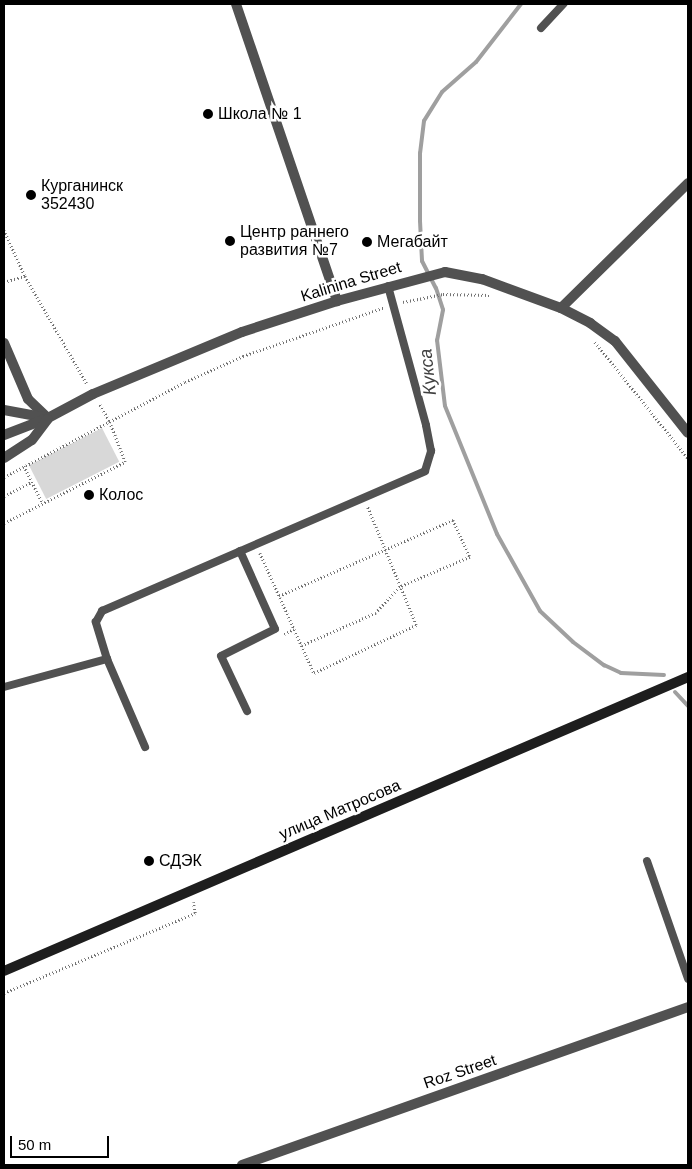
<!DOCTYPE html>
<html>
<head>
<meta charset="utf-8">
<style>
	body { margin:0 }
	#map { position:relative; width:692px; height:1169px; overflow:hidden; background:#fff; font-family:Helvetica,sans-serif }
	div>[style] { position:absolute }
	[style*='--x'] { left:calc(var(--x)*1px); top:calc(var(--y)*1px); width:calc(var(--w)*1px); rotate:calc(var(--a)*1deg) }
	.green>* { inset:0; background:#d8d8d8; transform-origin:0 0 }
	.stream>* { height:4px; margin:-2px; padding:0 2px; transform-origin:2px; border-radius:2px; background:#9f9f9f }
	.path>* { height:2.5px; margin-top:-1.25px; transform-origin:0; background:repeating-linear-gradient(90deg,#737373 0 1px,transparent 0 3.5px) }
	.lane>* { height:8px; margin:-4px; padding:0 4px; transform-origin:4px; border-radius:4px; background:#515151 }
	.street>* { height:10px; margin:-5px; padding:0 5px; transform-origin:5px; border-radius:5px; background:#515151 }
	.secondary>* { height:10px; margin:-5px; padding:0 5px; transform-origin:5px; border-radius:5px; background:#1e1e1e }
	.dots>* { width:14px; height:14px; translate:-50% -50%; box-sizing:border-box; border:2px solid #fff; border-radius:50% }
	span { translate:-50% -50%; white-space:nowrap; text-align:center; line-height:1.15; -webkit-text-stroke:5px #fff; paint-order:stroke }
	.poi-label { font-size:16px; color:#000 }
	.left { translate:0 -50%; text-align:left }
	.street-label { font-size:16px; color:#000 }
	.water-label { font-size:18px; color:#404040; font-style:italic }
	.frame { position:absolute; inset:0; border:5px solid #000; pointer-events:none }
	.scale { position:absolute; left:10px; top:1136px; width:99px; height:22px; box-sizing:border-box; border:2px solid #000; border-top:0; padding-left:6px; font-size:15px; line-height:18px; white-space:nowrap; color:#000; -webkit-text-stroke:4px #fff; paint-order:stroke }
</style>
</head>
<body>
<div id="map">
	<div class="green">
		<div style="left:102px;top:428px;width:38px;height:82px;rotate:63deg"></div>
	</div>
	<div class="stream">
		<div style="--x:521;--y:4;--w:73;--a:127.8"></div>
		<div style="--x:476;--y:62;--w:45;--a:138.6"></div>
		<div style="--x:442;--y:92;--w:34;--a:122"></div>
		<div style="--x:424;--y:121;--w:32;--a:97"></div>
		<div style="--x:420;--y:153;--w:68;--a:90"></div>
		<div style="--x:420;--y:221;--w:40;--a:87.1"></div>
		<div style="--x:422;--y:261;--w:30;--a:63"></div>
		<div style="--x:436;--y:288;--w:23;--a:72"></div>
		<div style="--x:443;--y:310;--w:31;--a:101"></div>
		<div style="--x:437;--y:340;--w:66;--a:83.1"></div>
		<div style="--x:445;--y:406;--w:138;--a:67.9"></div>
		<div style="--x:497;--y:534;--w:88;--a:60.8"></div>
		<div style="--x:540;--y:611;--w:45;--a:43.2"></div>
		<div style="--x:573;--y:642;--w:39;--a:37"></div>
		<div style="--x:604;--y:665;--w:19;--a:25"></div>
		<div style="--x:621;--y:673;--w:43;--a:2.7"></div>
		<div style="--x:675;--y:692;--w:19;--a:47"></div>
	</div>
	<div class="path">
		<div style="--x:4;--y:230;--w:51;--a:65.5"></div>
		<div style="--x:25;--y:276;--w:125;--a:60.1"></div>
		<div style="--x:4;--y:282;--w:22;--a:-16"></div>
		<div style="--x:403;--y:302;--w:41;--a:-11.3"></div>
		<div style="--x:443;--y:294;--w:46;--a:1.2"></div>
		<div style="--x:595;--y:342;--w:149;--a:51.3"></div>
		<div style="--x:24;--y:466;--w:40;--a:63.4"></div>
		<div style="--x:4;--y:477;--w:204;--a:-27.7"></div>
		<div style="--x:185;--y:382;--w:64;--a:-24.1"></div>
		<div style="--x:243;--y:356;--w:150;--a:-19"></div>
		<div style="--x:4;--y:496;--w:30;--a:-27"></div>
		<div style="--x:4;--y:523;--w:136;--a:-26.8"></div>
		<div style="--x:125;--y:462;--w:44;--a:-111.3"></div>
		<div style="--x:109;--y:421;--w:20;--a:-120"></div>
		<div style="--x:260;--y:553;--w:132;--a:65.8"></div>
		<div style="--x:314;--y:673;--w:113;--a:-25.2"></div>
		<div style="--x:416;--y:625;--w:129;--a:-112.4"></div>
		<div style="--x:279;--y:596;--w:190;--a:-23.6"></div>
		<div style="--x:453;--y:520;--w:41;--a:65.3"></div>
		<div style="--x:470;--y:557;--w:76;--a:156.8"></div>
		<div style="--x:400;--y:587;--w:35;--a:133"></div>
		<div style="--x:376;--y:613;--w:81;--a:156"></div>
		<div style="--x:284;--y:634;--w:11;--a:-27"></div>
		<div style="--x:4;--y:993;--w:207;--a:-22.7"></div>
		<div style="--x:195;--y:913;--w:11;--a:-100"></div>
	</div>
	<div class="lane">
		<div style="--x:541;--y:28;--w:33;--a:-47"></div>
		<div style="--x:240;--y:551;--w:85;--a:65.8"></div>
		<div style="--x:275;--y:629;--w:60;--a:153.4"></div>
		<div style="--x:221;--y:656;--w:61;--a:64.7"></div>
		<div style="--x:107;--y:659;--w:96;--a:66.6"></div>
		<div style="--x:4;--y:687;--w:107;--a:-15.2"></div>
		<div style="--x:107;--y:659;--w:39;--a:-107"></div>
		<div style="--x:96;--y:622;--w:13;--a:-61"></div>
		<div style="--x:102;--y:611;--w:352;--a:-23.4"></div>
		<div style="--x:425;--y:471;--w:21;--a:-73"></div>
		<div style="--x:431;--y:451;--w:26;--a:-101"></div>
		<div style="--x:426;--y:425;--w:144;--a:-105.3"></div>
		<div style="--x:647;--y:861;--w:125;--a:70.8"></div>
	</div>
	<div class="street">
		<div style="--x:236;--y:4;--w:314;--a:71.2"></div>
		<div style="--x:561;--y:308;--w:178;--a:-44.5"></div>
		<div style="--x:4;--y:343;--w:61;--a:66.8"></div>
		<div style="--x:28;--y:399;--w:28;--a:44"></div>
		<div style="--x:4;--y:410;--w:44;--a:10.5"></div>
		<div style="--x:4;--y:435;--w:47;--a:-21.1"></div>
		<div style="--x:48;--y:418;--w:51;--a:-28.1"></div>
		<div style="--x:93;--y:394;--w:161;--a:-22.6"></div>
		<div style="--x:242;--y:332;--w:100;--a:-18.1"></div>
		<div style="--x:337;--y:301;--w:112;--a:-15"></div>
		<div style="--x:445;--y:272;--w:38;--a:11"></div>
		<div style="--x:482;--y:279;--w:84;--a:20.2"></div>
		<div style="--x:561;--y:308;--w:33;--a:27"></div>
		<div style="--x:590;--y:323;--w:31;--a:36"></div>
		<div style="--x:615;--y:341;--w:117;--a:51.6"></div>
		<div style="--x:4;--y:458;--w:33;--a:-33"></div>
		<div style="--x:32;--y:440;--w:26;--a:-53"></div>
		<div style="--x:242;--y:1165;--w:473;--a:-19.5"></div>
	</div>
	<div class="secondary">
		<div style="--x:4;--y:971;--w:745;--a:-23.26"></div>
	</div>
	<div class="dots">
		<div style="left:208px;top:114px;background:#000"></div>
		<div style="left:31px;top:195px;background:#000"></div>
		<div style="left:230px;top:241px;background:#000"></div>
		<div style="left:367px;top:242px;background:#000"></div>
		<div style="left:89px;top:495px;background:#000"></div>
		<div style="left:149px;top:861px;background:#000"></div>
	</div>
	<div class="poi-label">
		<span class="left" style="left:218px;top:114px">Школа № 1</span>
		<span class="left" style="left:41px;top:195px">Курганинск<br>352430</span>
		<span class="left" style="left:240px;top:241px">Центр раннего<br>развития №7</span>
		<span class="left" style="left:377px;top:242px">Мегабайт</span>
		<span class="left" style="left:99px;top:495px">Колос</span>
		<span class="left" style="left:159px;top:861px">СДЭК</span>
	</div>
	<div class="street-label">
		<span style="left:351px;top:282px;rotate:-17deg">Kalinina Street</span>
		<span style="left:340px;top:810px;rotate:-23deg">улица Матросова</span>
		<span style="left:460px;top:1072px;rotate:-19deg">Roz Street</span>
	</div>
	<div class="water-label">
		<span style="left:428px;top:372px;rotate:-96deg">Кукса</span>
	</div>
	<div class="frame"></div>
	<div class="scale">50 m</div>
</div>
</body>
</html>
